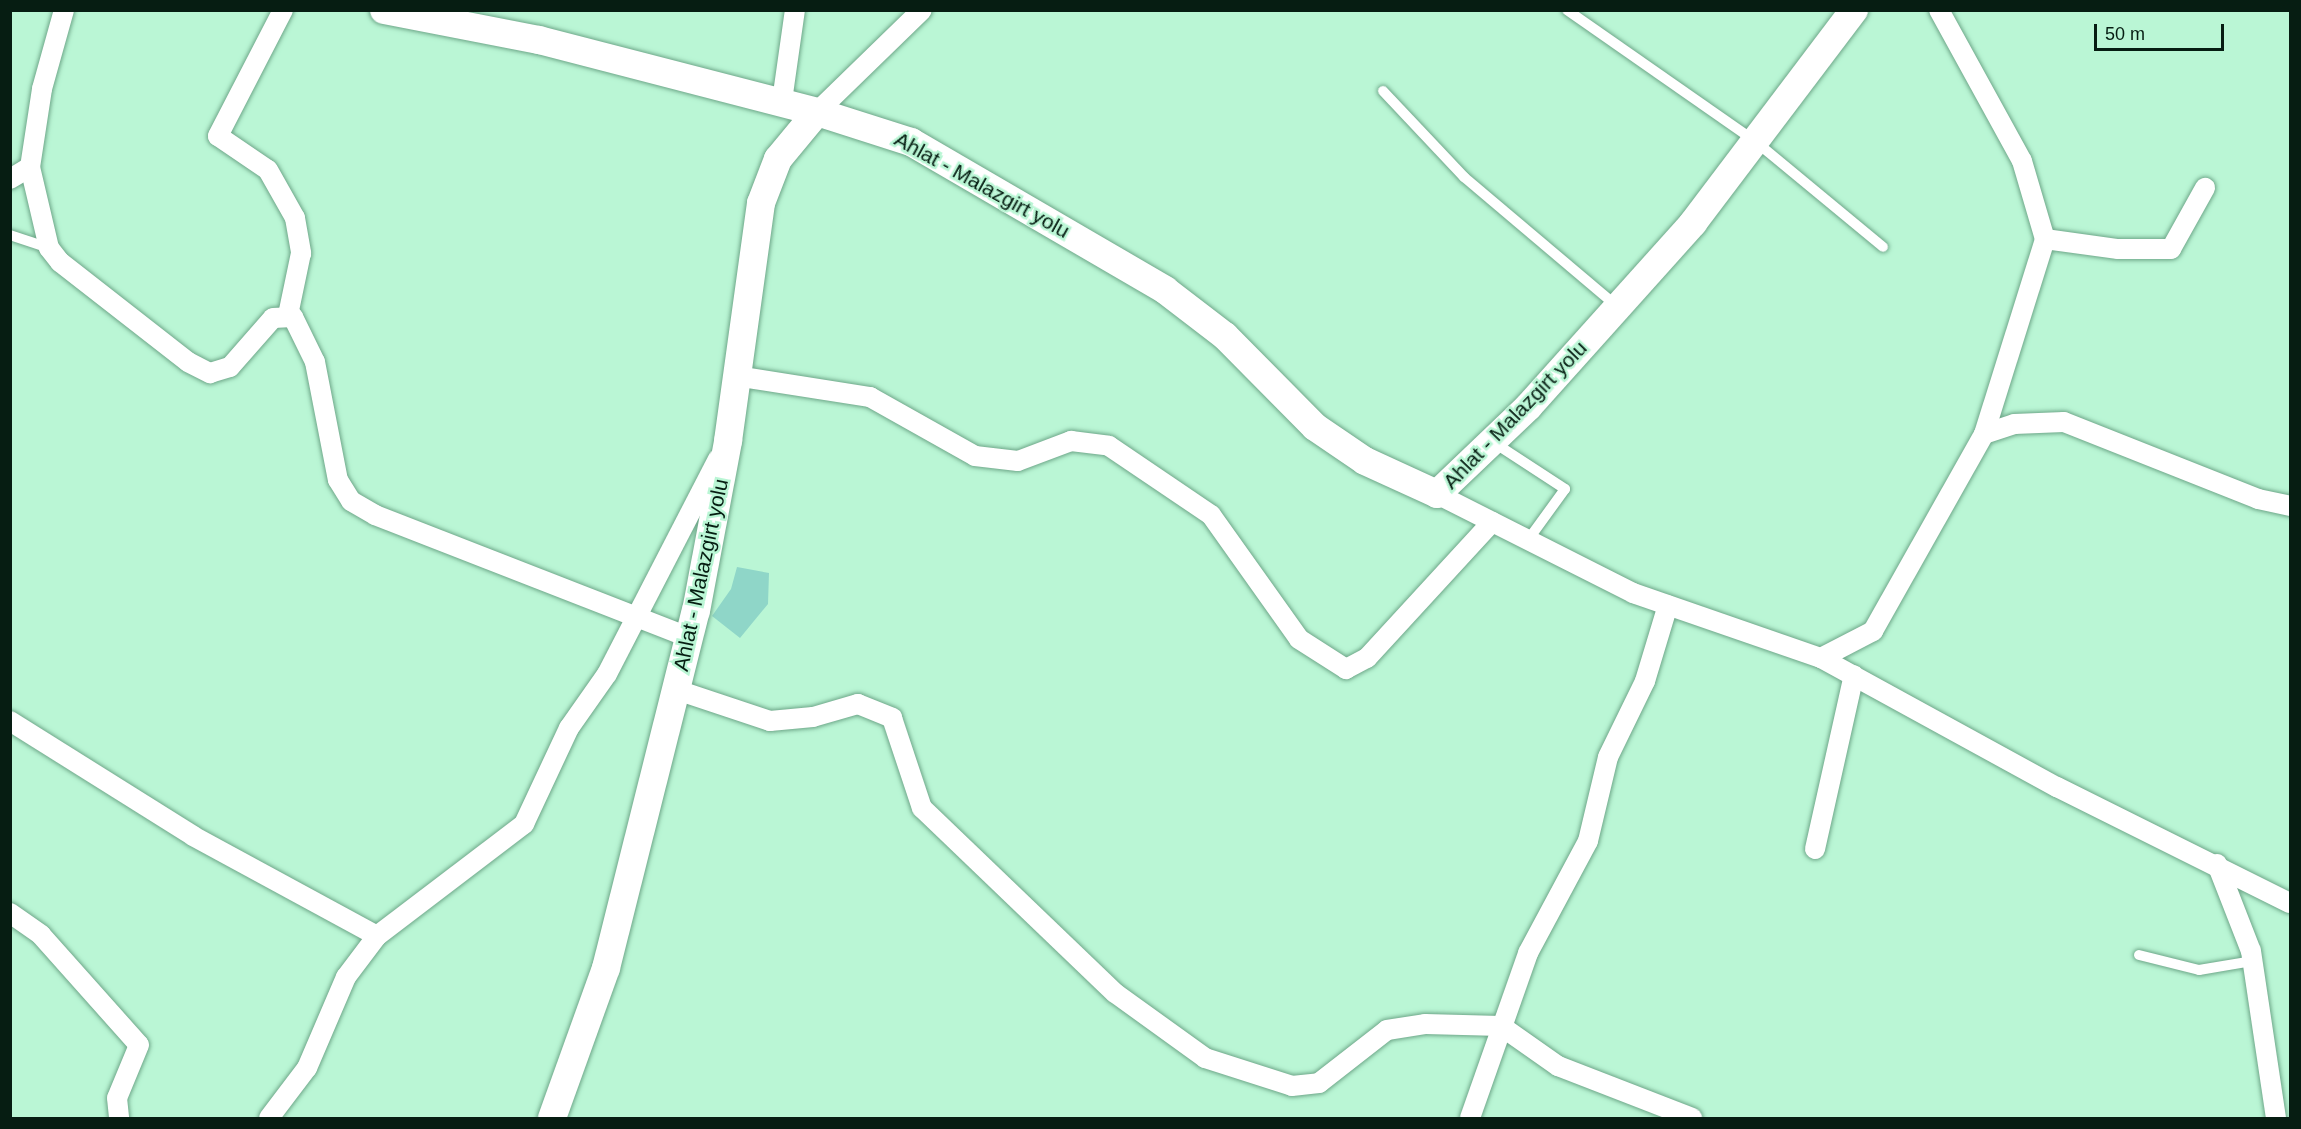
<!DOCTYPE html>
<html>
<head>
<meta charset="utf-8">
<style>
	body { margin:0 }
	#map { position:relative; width:2301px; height:1129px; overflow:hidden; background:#baf6d5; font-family:Arial,sans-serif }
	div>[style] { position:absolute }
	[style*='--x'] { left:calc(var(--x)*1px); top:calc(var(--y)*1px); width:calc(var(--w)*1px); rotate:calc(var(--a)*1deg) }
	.building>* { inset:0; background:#8fd6c8 }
	.roads { filter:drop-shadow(0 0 2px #6ea789) drop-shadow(0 0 2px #6ea789) }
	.lane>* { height:10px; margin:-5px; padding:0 5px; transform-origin:5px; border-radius:5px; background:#fff }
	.street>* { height:20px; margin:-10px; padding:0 10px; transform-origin:10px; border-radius:10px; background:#fff }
	.secondary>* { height:28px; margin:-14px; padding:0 14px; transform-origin:14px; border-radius:14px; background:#fff }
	span { translate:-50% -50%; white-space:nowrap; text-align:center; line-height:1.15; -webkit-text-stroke:5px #baf6d5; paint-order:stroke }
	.street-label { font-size:21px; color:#061d12 }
	.frame { position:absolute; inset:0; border:12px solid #061d12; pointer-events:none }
	.scale { position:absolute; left:2094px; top:24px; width:130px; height:27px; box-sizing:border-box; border:3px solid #061d12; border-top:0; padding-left:8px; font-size:18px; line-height:21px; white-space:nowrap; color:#061d12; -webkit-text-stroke:4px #baf6d5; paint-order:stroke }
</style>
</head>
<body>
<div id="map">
	<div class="building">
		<div style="clip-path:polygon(737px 567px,769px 573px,768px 604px,740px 638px,712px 616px,731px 589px)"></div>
	</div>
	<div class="roads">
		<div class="lane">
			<div style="--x:1567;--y:10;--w:229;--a:34.9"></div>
			<div style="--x:1755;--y:141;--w:166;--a:39.6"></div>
			<div style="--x:1383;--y:91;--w:118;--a:46.7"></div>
			<div style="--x:1464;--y:177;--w:202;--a:40.2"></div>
			<div style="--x:10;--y:235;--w:41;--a:18.4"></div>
			<div style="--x:1493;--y:442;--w:86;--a:33.1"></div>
			<div style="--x:1565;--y:489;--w:63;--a:126"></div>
			<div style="--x:2139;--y:955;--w:62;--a:14"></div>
			<div style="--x:2199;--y:970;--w:55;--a:-9.5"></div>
		</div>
		<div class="street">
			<div style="--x:64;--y:10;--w:82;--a:105.6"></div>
			<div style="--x:42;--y:89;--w:79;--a:98.7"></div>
			<div style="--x:30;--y:167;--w:83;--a:76.8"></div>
			<div style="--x:49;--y:248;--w:18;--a:52"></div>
			<div style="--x:60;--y:262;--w:162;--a:38"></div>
			<div style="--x:188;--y:362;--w:25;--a:27"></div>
			<div style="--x:210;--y:373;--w:21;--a:-17"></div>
			<div style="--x:230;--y:367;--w:65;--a:-48.7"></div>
			<div style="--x:273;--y:318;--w:20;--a:-3"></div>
			<div style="--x:293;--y:317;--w:50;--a:63.9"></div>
			<div style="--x:315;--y:362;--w:120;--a:79"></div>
			<div style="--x:338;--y:480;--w:25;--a:58"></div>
			<div style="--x:351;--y:501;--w:28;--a:30"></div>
			<div style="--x:375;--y:515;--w:338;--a:21.3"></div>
			<div style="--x:283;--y:10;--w:142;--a:117.3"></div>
			<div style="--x:218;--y:136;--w:60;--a:34.2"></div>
			<div style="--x:268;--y:170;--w:55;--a:60.6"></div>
			<div style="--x:295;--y:218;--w:36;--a:80"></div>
			<div style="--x:301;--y:253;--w:63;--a:101.8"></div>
			<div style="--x:1939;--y:10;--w:172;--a:61.2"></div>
			<div style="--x:2022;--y:161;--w:81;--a:73.6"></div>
			<div style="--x:782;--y:101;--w:92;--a:-81.9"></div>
			<div style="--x:817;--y:112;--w:146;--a:-44.2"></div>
			<div style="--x:10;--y:179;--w:23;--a:-31"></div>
			<div style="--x:736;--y:376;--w:136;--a:8.9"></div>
			<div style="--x:870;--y:397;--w:120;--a:29.3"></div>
			<div style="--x:975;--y:456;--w:43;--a:6.6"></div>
			<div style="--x:1018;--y:461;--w:57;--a:-20.7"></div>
			<div style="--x:1071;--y:441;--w:38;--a:7"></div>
			<div style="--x:1109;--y:446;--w:123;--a:34.1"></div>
			<div style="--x:1211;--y:515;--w:152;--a:54.6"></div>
			<div style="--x:1299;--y:639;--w:56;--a:32.6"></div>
			<div style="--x:1346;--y:669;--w:24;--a:-28"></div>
			<div style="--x:1367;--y:658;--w:185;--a:-47.4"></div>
			<div style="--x:1984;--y:434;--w:32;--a:-18"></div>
			<div style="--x:2014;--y:424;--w:50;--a:-2.3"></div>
			<div style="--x:2064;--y:422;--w:209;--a:21.6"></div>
			<div style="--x:2258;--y:499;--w:33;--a:12"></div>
			<div style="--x:1437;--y:494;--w:220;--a:26.8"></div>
			<div style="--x:1633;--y:593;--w:199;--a:19.1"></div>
			<div style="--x:1821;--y:658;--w:269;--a:28.7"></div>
			<div style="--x:2057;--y:787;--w:260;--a:26.5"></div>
			<div style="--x:1821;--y:658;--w:59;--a:-27.4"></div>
			<div style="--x:1873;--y:631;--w:226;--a:-60.6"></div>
			<div style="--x:1984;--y:434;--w:204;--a:-72.6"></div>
			<div style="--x:2045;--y:239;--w:74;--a:7.8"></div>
			<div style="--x:2118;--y:249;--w:53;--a:0"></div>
			<div style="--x:2171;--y:249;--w:70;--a:-60.9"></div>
			<div style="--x:677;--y:690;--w:98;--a:18.4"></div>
			<div style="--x:770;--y:721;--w:43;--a:-5.3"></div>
			<div style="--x:813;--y:717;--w:47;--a:-16.1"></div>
			<div style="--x:858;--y:704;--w:37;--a:22"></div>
			<div style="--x:892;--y:718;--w:95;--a:71.6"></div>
			<div style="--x:922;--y:808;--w:267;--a:43.8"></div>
			<div style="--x:1115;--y:993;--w:111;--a:35.8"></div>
			<div style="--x:1205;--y:1058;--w:91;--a:17.8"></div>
			<div style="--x:1292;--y:1086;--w:27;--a:-6"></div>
			<div style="--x:1319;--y:1083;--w:86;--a:-37.9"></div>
			<div style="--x:1387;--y:1030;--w:38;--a:-9"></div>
			<div style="--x:1425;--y:1024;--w:76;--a:1.5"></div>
			<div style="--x:1501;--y:1026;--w:70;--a:35.1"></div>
			<div style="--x:1558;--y:1066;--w:144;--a:21.2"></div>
			<div style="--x:10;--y:721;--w:216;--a:32.1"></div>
			<div style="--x:193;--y:836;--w:209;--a:28.5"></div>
			<div style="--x:1815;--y:849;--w:178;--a:-77.4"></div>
			<div style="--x:2217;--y:864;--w:93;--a:68.7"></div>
			<div style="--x:2251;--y:951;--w:169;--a:81.5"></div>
			<div style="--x:10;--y:913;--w:38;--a:35"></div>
			<div style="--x:41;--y:935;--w:147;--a:48.3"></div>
			<div style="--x:139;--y:1045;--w:57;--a:112.5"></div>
			<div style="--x:117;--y:1098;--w:20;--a:84"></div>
			<div style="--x:269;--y:1118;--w:63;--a:-52.8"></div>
			<div style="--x:307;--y:1068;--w:99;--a:-66.8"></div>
			<div style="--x:346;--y:977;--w:51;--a:-52.9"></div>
			<div style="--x:377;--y:936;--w:185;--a:-37.3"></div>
			<div style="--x:524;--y:824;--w:106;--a:-64.9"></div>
			<div style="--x:569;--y:728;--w:66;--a:-54.9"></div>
			<div style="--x:607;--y:674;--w:242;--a:-62.7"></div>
			<div style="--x:1470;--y:1118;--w:175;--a:-70.6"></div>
			<div style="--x:1528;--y:953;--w:127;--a:-61.8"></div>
			<div style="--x:1588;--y:841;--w:86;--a:-76.6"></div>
			<div style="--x:1608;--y:757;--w:85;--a:-64"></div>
			<div style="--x:1645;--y:681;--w:79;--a:-73.2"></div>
		</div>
		<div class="secondary">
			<div style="--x:384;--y:10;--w:158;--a:11"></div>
			<div style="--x:539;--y:40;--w:287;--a:14.5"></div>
			<div style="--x:552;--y:1118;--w:159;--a:-70.2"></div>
			<div style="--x:606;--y:968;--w:368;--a:-75.9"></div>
			<div style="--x:696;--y:611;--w:173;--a:-79.3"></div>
			<div style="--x:728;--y:441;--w:240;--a:-82.1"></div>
			<div style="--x:761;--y:203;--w:47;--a:-68.9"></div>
			<div style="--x:778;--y:159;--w:61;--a:-50.3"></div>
			<div style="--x:817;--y:112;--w:99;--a:17.7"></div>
			<div style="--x:911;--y:142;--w:294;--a:30.2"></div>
			<div style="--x:1165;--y:290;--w:76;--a:37.5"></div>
			<div style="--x:1225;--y:336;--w:128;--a:45.3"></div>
			<div style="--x:1315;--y:427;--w:60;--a:34.2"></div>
			<div style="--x:1365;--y:461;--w:79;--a:24.6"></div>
			<div style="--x:1437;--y:494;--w:127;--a:-43.7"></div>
			<div style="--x:1529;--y:406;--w:246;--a:-48.1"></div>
			<div style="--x:1693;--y:223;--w:267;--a:-52.9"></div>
		</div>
	</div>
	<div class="street-label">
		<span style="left:982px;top:185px;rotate:29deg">Ahlat - Malazgirt yolu</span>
		<span style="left:1515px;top:415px;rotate:-46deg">Ahlat - Malazgirt yolu</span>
		<span style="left:701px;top:575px;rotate:-78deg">Ahlat - Malazgirt yolu</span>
	</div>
	<div class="frame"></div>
	<div class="scale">50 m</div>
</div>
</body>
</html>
